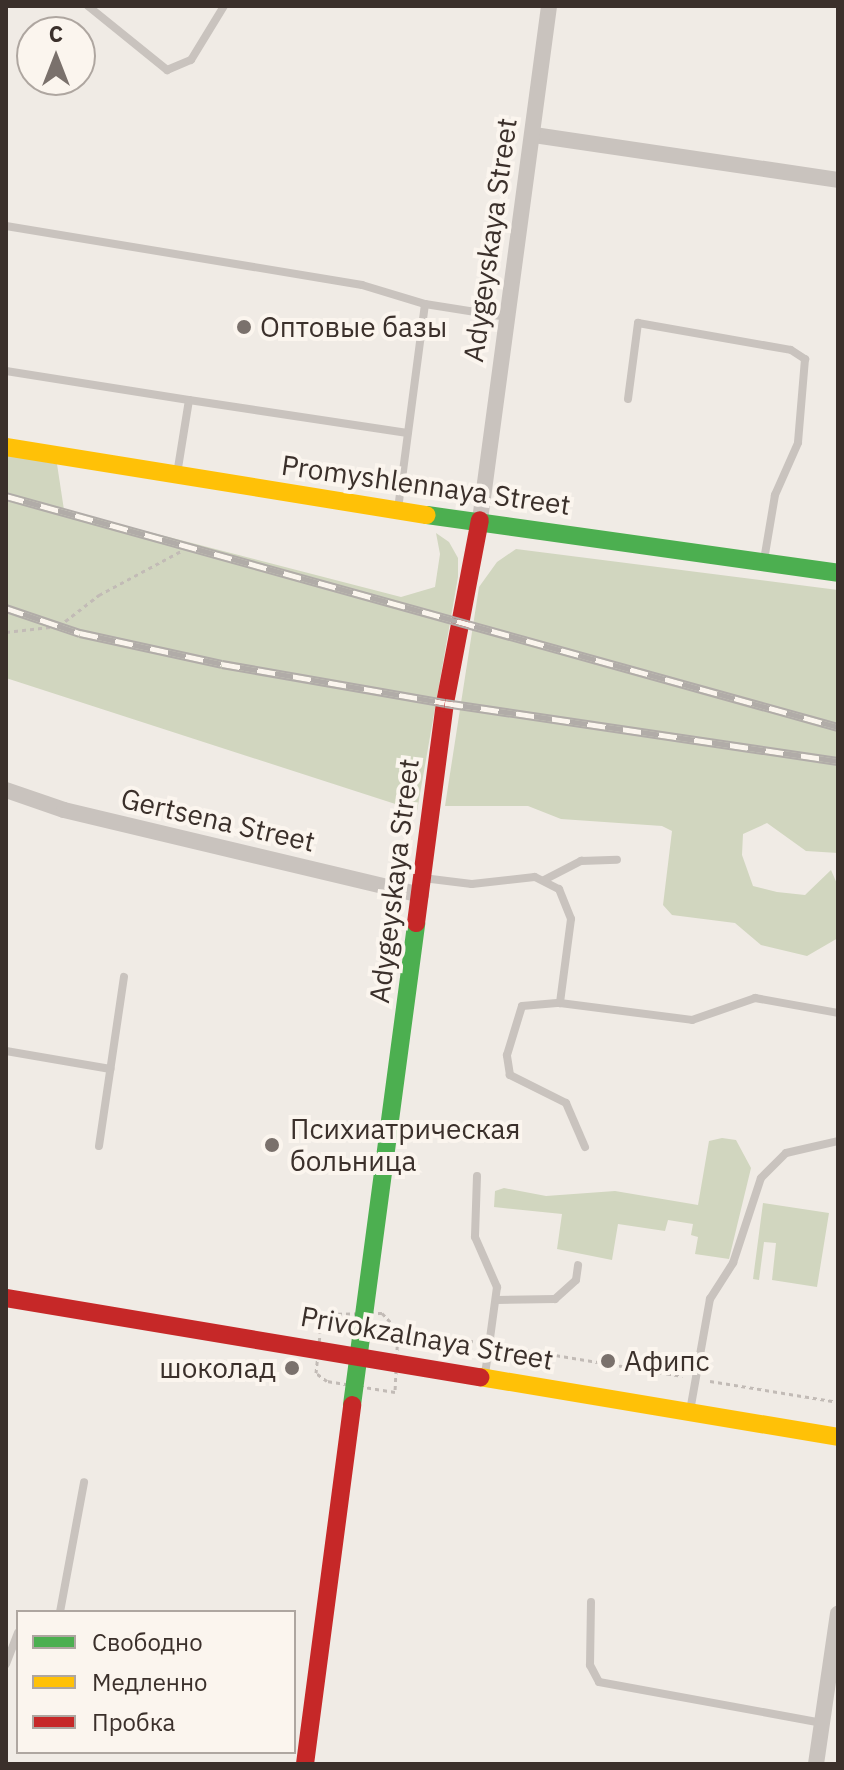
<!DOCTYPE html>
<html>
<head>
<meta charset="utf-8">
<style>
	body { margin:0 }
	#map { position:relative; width:844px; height:1770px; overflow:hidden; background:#f0ebe5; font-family:"IBM Plex Sans",sans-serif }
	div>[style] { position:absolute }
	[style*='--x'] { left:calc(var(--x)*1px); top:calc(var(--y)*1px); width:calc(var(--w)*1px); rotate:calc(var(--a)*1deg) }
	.green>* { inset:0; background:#d1d6bf }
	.path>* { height:3px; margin-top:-1.5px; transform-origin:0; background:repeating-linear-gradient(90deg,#c2bbb6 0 4px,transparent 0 8px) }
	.lane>* { height:8px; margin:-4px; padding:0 4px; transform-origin:4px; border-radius:4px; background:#c9c3be }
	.street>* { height:16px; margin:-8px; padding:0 8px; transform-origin:8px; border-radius:8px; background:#c9c3be }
	.fast>* { height:18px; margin:-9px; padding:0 9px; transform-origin:9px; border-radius:9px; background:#4caf50 }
	.slow>* { height:18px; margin:-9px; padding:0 9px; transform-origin:9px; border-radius:9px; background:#ffc107 }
	.jam>* { height:18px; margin:-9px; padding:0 9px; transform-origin:9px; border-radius:9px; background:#c62828 }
	.rail>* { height:9px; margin-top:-4.5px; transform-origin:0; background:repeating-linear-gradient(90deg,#fbf5ee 0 18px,#b1aca8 0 36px); box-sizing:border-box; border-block:2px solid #b1aca8 }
	.dots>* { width:22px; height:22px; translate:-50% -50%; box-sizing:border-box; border:4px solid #fbf5ee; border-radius:50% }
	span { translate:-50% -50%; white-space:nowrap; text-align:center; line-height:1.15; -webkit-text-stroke:8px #fbf5ee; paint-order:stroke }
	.street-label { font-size:28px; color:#3b302b }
	.poi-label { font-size:28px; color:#3b302b }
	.left { translate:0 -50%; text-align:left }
	.right { translate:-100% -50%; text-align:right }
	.frame { position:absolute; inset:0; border:8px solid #3b302b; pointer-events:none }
	.legend { position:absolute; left:16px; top:1610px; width:280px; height:144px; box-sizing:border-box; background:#fbf5ee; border:2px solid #aea6a0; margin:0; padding:10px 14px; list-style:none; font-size:24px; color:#3b302b }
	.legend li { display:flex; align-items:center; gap:16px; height:40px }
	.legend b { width:40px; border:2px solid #aea6a0 }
	.north { position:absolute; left:16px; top:16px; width:80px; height:80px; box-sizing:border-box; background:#fbf5ee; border:2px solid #aea6a0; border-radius:50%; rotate:0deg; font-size:22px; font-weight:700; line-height:32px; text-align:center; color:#3b302b }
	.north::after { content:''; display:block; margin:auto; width:28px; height:36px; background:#7a716c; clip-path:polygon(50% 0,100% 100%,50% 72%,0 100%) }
</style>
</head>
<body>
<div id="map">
	<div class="green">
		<div style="clip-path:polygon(6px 455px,57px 464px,64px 510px,401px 597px,435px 587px,440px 554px,436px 533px,449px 542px,458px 558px,458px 577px,417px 811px,6px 678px)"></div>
		<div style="clip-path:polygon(516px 549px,838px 590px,838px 853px,806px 851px,767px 823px,743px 834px,742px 855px,753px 886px,777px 892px,805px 895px,831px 870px,838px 886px,838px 938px,807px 956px,761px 945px,735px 923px,672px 915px,663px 905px,672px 831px,662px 826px,561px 819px,528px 806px,445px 806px,479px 587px,497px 562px)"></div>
		<div style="clip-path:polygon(722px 1138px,736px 1140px,751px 1168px,729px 1259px,695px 1254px,698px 1237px,691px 1235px,693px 1224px,668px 1220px,665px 1231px,618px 1224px,612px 1260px,557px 1249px,562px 1214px,494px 1207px,495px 1191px,504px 1188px,546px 1196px,615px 1191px,698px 1205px,709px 1141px)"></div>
		<div style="clip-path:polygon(763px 1203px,829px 1213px,817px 1287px,772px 1280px,776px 1243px,764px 1242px,759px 1280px,753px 1279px)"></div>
	</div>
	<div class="path">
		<div style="--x:6;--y:632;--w:53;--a:-6.5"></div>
		<div style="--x:59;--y:626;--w:51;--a:-37.8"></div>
		<div style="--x:99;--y:595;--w:95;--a:-28.2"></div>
		<div style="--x:382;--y:1313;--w:23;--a:47"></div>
		<div style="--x:398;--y:1330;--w:62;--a:92.8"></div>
		<div style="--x:395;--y:1392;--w:69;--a:-170.8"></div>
		<div style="--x:327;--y:1381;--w:14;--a:-144"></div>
		<div style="--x:316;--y:1373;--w:59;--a:-84.2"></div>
		<div style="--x:322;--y:1314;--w:60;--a:-1"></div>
		<div style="--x:398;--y:1330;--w:81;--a:8.5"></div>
		<div style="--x:501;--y:1346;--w:184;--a:9.4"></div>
		<div style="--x:710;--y:1381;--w:130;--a:9.3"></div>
	</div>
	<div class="lane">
		<div style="--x:88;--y:6;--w:102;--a:39"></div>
		<div style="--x:167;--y:70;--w:26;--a:-23"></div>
		<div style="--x:191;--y:60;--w:63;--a:-58.6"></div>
		<div style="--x:6;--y:226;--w:361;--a:9.4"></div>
		<div style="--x:362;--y:285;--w:66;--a:16.8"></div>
		<div style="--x:425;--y:304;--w:208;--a:97.5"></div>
		<div style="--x:425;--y:304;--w:83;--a:9"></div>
		<div style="--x:6;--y:371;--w:185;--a:9"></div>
		<div style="--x:189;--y:400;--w:75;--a:99.2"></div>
		<div style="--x:628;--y:399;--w:77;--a:-82.5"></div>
		<div style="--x:638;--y:323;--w:155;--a:10"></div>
		<div style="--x:791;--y:350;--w:17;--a:33"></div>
		<div style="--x:805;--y:359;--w:84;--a:94.8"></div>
		<div style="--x:798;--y:443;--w:57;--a:113.9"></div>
		<div style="--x:775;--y:495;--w:66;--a:99.6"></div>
		<div style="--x:189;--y:400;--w:221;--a:8.6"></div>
		<div style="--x:423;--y:878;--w:49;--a:7"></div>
		<div style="--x:472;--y:884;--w:63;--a:-6.3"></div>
		<div style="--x:535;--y:877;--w:27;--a:27"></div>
		<div style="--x:559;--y:889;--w:32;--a:68"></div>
		<div style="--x:571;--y:919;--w:85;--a:97.5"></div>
		<div style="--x:544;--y:880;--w:42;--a:-27.2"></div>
		<div style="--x:581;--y:861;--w:36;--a:-2"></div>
		<div style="--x:6;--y:1051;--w:106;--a:9.8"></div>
		<div style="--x:99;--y:1146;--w:171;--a:-81.6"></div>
		<div style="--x:585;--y:1147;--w:48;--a:-113.4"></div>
		<div style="--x:566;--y:1103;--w:63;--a:-153.4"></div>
		<div style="--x:510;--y:1075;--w:20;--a:-99"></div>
		<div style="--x:507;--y:1055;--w:51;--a:-73"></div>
		<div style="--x:522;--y:1006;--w:38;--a:-5"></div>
		<div style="--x:560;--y:1003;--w:133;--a:7.3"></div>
		<div style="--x:692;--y:1020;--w:67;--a:-19.2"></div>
		<div style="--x:755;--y:998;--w:84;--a:10.2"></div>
		<div style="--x:477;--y:1176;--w:61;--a:91.9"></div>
		<div style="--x:475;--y:1237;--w:55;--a:66.3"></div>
		<div style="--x:497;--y:1287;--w:89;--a:97.8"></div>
		<div style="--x:497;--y:1300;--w:58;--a:-1"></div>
		<div style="--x:555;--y:1299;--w:28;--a:-42"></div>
		<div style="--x:576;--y:1280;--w:15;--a:-82"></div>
		<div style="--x:690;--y:1411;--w:114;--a:-79.9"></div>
		<div style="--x:710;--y:1299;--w:43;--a:-57.4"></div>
		<div style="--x:733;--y:1263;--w:89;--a:-71.8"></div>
		<div style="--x:761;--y:1178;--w:35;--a:-45"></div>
		<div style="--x:786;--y:1153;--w:53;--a:-13"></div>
		<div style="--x:591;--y:1602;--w:63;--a:90.9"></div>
		<div style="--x:590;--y:1665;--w:19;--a:62"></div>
		<div style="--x:599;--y:1682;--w:227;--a:10.4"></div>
		<div style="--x:60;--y:1612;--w:132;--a:-79.5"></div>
		<div style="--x:6;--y:1664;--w:34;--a:-69"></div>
	</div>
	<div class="street">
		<div style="--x:534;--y:135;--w:307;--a:8.4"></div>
		<div style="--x:480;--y:520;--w:519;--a:-82.35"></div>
		<div style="--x:6;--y:790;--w:61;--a:19"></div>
		<div style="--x:64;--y:810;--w:367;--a:13.4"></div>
		<div style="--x:816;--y:1764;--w:152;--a:-81.7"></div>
	</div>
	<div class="fast">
		<div style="--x:427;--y:515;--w:415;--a:8"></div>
		<div style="--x:352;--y:1405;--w:486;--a:-82.4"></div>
	</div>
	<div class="slow">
		<div style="--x:6;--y:447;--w:426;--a:9.2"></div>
		<div style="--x:480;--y:1377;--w:363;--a:9.5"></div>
	</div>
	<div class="jam">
		<div style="--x:416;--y:923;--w:222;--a:-82.5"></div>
		<div style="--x:445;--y:703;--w:186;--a:-79.2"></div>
		<div style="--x:6;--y:1298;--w:481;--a:9.5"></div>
		<div style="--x:305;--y:1764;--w:362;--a:-82.5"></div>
	</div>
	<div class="rail">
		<div style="--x:6;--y:496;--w:863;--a:15.52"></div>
		<div style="--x:6;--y:608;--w:78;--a:18.7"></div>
		<div style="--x:80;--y:633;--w:145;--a:12.3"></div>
		<div style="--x:222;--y:664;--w:226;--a:9.9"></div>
		<div style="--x:445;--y:703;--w:397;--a:8.4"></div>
	</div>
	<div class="dots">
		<div style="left:244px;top:327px;background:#7a716c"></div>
		<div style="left:272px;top:1145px;background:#7a716c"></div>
		<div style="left:608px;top:1361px;background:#7a716c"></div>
		<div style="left:292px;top:1368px;background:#7a716c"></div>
	</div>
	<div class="street-label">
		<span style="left:490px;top:240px;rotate:-82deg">Adygeyskaya Street</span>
		<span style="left:426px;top:485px;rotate:8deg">Promyshlennaya Street</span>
		<span style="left:218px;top:820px;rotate:13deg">Gertsena Street</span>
		<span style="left:394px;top:881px;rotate:-83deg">Adygeyskaya Street</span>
		<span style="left:427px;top:1338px;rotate:10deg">Privokzalnaya Street</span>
	</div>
	<div class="poi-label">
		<span class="left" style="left:260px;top:327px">Оптовые базы</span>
		<span class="left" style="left:290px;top:1145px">Психиатрическая<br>больница</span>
		<span class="left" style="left:624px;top:1361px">Афипс</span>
		<span class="right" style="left:276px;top:1368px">шоколад</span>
	</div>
	<div class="frame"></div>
	<ul class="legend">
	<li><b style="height:10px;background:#4caf50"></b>Свободно</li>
	<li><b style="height:10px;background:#ffc107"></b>Медленно</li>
	<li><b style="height:10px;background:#c62828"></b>Пробка</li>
	</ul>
	<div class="north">С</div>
</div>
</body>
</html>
